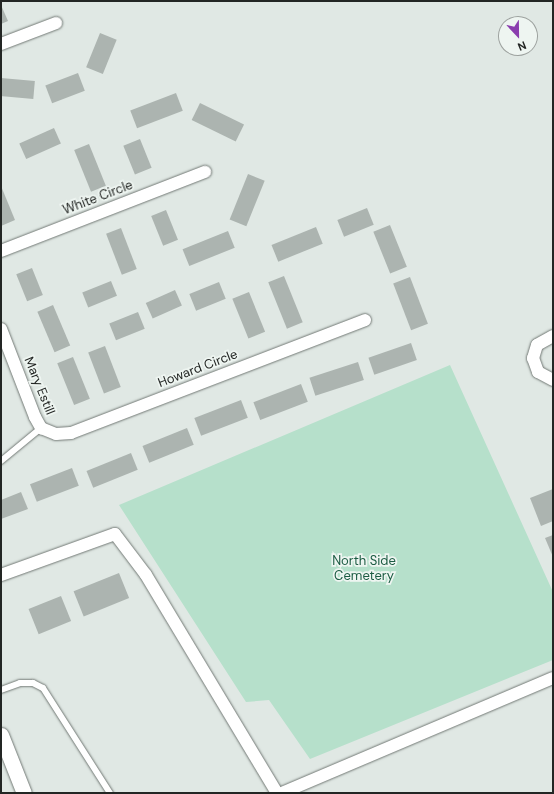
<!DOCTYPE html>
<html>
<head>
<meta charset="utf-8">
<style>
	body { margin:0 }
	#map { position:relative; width:554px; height:794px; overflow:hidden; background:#e0e8e4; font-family:"DM Sans",sans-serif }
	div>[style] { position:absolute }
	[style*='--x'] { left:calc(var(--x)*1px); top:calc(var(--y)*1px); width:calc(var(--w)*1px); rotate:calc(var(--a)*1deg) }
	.green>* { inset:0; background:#b6e0cb }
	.building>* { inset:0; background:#acb4b0; transform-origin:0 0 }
	.roads { filter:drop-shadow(0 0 1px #727975) drop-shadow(0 0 1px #727975) }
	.service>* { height:6px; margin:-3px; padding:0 3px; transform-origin:3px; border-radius:3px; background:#fff }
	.minor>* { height:12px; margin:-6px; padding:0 6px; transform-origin:6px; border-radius:6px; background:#fff }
	.tertiary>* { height:15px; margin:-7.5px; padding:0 7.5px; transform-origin:7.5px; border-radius:7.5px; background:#fff }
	span { translate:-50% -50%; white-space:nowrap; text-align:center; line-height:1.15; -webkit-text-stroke:3.5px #eef5f1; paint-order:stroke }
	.street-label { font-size:13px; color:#232624 }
	.park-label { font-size:13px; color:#1c5c43 }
	.frame { position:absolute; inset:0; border:2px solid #232624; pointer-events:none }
	.north { position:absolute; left:498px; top:16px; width:40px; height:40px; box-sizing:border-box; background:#eef5f1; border:1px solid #9da29f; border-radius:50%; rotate:158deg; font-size:11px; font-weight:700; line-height:16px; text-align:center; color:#232624 }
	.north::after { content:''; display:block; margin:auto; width:14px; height:18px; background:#8a3dae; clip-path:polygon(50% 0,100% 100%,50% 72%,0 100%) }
</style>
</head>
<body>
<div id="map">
	<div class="green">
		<div style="clip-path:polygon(450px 365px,553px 592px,553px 660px,310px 759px,269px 700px,246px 702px,119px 505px)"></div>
	</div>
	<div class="building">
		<div style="clip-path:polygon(1px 5px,8px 21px,1px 24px)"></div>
		<div style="left:100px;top:33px;width:18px;height:37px;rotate:22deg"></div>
		<div style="left:78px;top:73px;width:19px;height:35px;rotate:69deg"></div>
		<div style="left:1px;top:78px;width:34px;height:18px;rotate:5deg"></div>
		<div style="left:176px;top:93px;width:19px;height:49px;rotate:69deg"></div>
		<div style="left:200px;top:103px;width:49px;height:19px;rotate:26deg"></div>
		<div style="left:54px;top:128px;width:17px;height:38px;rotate:66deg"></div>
		<div style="left:140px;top:139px;width:31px;height:18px;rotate:68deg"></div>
		<div style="left:89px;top:144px;width:45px;height:16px;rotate:68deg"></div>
		<div style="left:248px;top:174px;width:18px;height:49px;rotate:22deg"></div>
		<div style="clip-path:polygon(1px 186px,15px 220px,1px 226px)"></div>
		<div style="left:367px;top:208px;width:18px;height:32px;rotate:68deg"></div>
		<div style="left:166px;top:210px;width:32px;height:16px;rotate:68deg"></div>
		<div style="left:390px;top:225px;width:45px;height:18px;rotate:68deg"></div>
		<div style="left:316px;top:227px;width:18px;height:48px;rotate:68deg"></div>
		<div style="left:121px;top:228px;width:44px;height:16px;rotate:69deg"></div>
		<div style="left:228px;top:231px;width:18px;height:49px;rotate:68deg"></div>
		<div style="left:32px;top:268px;width:29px;height:17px;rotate:68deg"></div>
		<div style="left:284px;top:276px;width:50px;height:17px;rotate:68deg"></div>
		<div style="left:410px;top:277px;width:50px;height:18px;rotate:69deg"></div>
		<div style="left:111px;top:281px;width:16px;height:31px;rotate:68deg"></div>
		<div style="left:219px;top:282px;width:18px;height:32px;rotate:68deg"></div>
		<div style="left:175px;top:290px;width:17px;height:32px;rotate:66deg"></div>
		<div style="left:249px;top:292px;width:43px;height:18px;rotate:68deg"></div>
		<div style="left:53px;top:305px;width:44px;height:17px;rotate:67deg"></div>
		<div style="left:138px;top:312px;width:18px;height:31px;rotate:68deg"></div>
		<div style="left:411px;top:343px;width:18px;height:45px;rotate:71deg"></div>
		<div style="left:105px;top:346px;width:44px;height:18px;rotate:69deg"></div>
		<div style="left:73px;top:357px;width:45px;height:17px;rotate:68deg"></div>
		<div style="left:358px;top:362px;width:19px;height:51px;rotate:72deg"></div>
		<div style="left:301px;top:384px;width:19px;height:51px;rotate:69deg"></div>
		<div style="left:241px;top:400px;width:19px;height:50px;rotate:69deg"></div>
		<div style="left:187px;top:428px;width:18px;height:48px;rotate:68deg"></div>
		<div style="left:131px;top:453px;width:18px;height:48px;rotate:68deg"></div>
		<div style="left:72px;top:468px;width:19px;height:45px;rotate:69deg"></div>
		<div style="clip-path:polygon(553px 489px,553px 521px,541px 526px,530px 498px)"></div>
		<div style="clip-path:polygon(21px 492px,28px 509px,1px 519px,1px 500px)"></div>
		<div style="clip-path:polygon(553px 535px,553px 557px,545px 538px)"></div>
		<div style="left:119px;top:573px;width:27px;height:49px;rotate:68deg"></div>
		<div style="left:61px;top:596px;width:27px;height:35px;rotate:68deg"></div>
	</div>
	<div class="roads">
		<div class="service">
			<div style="--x:1;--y:461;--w:52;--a:-39.5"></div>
			<div style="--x:1;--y:690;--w:20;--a:-20"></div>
			<div style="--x:20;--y:683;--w:13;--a:0"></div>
			<div style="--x:33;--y:683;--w:11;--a:27"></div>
			<div style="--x:43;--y:688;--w:125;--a:57.5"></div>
		</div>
		<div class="minor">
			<div style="--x:1;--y:44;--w:59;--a:-20.9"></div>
			<div style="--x:1;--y:251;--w:219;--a:-21.2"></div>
			<div style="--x:1;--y:329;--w:94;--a:68.9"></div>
			<div style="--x:35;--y:417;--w:13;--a:61"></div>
			<div style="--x:41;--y:428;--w:16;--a:22"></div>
			<div style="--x:56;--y:434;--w:15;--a:-4"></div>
			<div style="--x:71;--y:433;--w:315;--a:-21"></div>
			<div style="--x:553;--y:336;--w:18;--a:151"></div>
			<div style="--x:537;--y:345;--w:14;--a:107"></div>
			<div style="--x:533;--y:358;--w:15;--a:70"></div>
			<div style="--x:538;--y:372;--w:17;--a:28"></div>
			<div style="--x:1;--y:575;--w:121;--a:-19.8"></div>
			<div style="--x:115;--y:534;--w:51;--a:52.9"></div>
			<div style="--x:146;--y:575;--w:254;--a:59"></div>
			<div style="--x:282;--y:793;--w:294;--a:-23"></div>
		</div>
		<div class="tertiary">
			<div style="--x:1;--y:735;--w:62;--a:68.4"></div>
		</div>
	</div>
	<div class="street-label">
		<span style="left:98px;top:198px;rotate:-21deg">White Circle</span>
		<span style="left:198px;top:369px;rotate:-21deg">Howard Circle</span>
		<span style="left:39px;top:386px;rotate:68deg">Mary Estill</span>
	</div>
	<div class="park-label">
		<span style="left:364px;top:569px">North Side<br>Cemetery</span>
	</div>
	<div class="frame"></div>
	<div class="north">N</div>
</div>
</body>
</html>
